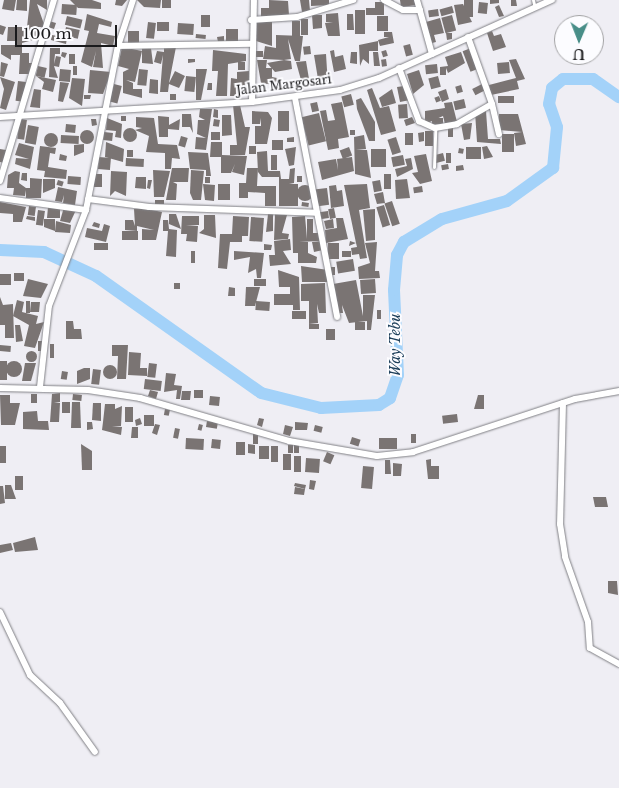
<!DOCTYPE html>
<html>
<head>
<meta charset="utf-8">
<style>
	body { margin:0 }
	#map { position:relative; width:619px; height:788px; overflow:hidden; background:#efeef4; font-family:"Libre Baskerville",serif }
	div>[style] { position:absolute }
	[style*='--x'] { left:calc(var(--x)*1px); top:calc(var(--y)*1px); width:calc(var(--w)*1px); rotate:calc(var(--a)*1deg) }
	.river>* { height:12px; margin:-6px; padding:0 6px; transform-origin:6px; border-radius:6px; background:#a3d2f9 }
	.building>* { inset:0; background:#7a7473; transform-origin:0 0 }
	.round { border-radius:50% }
	.roads { filter:drop-shadow(0 0 1px #808085) drop-shadow(0 0 1px #808085) }
	.service>* { height:3px; margin:-1.5px; padding:0 1.5px; transform-origin:1.5px; border-radius:1.5px; background:#fff }
	.minor>* { height:6px; margin:-3px; padding:0 3px; transform-origin:3px; border-radius:3px; background:#fff }
	span { translate:-50% -50%; white-space:nowrap; text-align:center; line-height:1.15; -webkit-text-stroke:4px #fcfcff; paint-order:stroke }
	.street-label { font-size:12px; color:#1a1a1c }
	.water-label { font-size:14px; color:#1e405b; font-style:italic }
	.north { position:absolute; left:554px; top:15px; width:50px; height:50px; box-sizing:border-box; background:#fcfcff; border:1px solid #a2a2a4; border-radius:50%; rotate:181deg; font-size:14px; font-weight:700; line-height:20px; text-align:center; color:#1a1a1c }
	.north::after { content:''; display:block; margin:auto; width:18px; height:22px; background:#488e88; clip-path:polygon(50% 0,100% 100%,50% 72%,0 100%) }
	.scale { position:absolute; left:15px; top:25px; width:102px; height:22px; box-sizing:border-box; border:2px solid #1a1a1c; border-top:0; padding-left:6px; font-size:15px; line-height:18px; white-space:nowrap; color:#1a1a1c; -webkit-text-stroke:4px #fcfcff; paint-order:stroke }
</style>
</head>
<body>
<div id="map">
	<div class="river">
		<div style="--x:0;--y:250;--w:44;--a:2.6"></div>
		<div style="--x:44;--y:252;--w:57;--a:24.8"></div>
		<div style="--x:96;--y:276;--w:202;--a:35.3"></div>
		<div style="--x:261;--y:393;--w:62;--a:14"></div>
		<div style="--x:321;--y:408;--w:58;--a:-3"></div>
		<div style="--x:379;--y:405;--w:13;--a:-32"></div>
		<div style="--x:390;--y:398;--w:24;--a:-71"></div>
		<div style="--x:398;--y:375;--w:85;--a:-92.7"></div>
		<div style="--x:394;--y:290;--w:35;--a:-85"></div>
		<div style="--x:397;--y:255;--w:15;--a:-62"></div>
		<div style="--x:404;--y:242;--w:44;--a:-31.2"></div>
		<div style="--x:442;--y:219;--w:67;--a:-15.5"></div>
		<div style="--x:507;--y:201;--w:57;--a:-35.7"></div>
		<div style="--x:553;--y:168;--w:41;--a:-84.4"></div>
		<div style="--x:557;--y:127;--w:24;--a:-109"></div>
		<div style="--x:549;--y:104;--w:16;--a:-79"></div>
		<div style="--x:552;--y:88;--w:14;--a:-39"></div>
		<div style="--x:563;--y:79;--w:30;--a:0"></div>
		<div style="--x:593;--y:79;--w:32;--a:35"></div>
	</div>
	<div class="building">
		<div style="clip-path:polygon(4px 0,16px 0,14px 11px,2px 9px)"></div>
		<div style="clip-path:polygon(17px 0,27px 0,27px 11px,16px 10px)"></div>
		<div style="clip-path:polygon(30px 0,47px 0,47px 10px,37px 4px,45px 27px,30px 27px,40px 33px,40px 38px,22px 43px,22px 53px,29px 53px,29px 63px,33px 63px,30px 74px,19px 74px,20px 55px,11px 55px,11px 60px,1px 54px,1px 45px,15px 45px,16px 41px,7px 41px,8px 27px,27px 27px)"></div>
		<div style="clip-path:polygon(70px 0,92px 0,101px 3px,101px 9px,78px 8px)"></div>
		<div style="clip-path:polygon(116px 0,127px 0,122px 6px,115px 5px)"></div>
		<div style="clip-path:polygon(137px 0,161px 0,160px 8px,144px 7px)"></div>
		<div style="left:162px;top:0;width:9px;height:8px"></div>
		<div style="clip-path:polygon(269px 0,288px 1px,289px 15px,261px 18px,261px 8px,269px 8px)"></div>
		<div style="clip-path:polygon(300px 0,309px 0,310px 11px,302px 12px)"></div>
		<div style="clip-path:polygon(311px 0,329px 0,329px 5px,311px 6px)"></div>
		<div style="clip-path:polygon(400px 0,416px 0,417px 5px,401px 7px)"></div>
		<div style="left:464px;top:0;width:9px;height:17px"></div>
		<div style="clip-path:polygon(490px 0,499px 0,499px 3px,490px 4px)"></div>
		<div style="clip-path:polygon(511px 0,516px 0,517px 6px,511px 6px)"></div>
		<div style="clip-path:polygon(375px 2px,384px 2px,384px 15px,366px 15px,366px 8px,375px 8px)"></div>
		<div style="left:479px;top:2px;width:9px;height:11px;rotate:6deg"></div>
		<div style="left:62px;top:4px;width:15px;height:10px;rotate:4deg"></div>
		<div style="clip-path:polygon(463px 4px,472px 22px,458px 25px,454px 5px)"></div>
		<div style="clip-path:polygon(499px 5px,504px 16px,499px 17px,495px 7px)"></div>
		<div style="left:452px;top:6px;width:7px;height:13px;rotate:74deg"></div>
		<div style="left:438px;top:9px;width:7px;height:10px;rotate:82deg"></div>
		<div style="left:355px;top:10px;width:10px;height:24px"></div>
		<div style="clip-path:polygon(338px 13px,340px 36px,328px 36px,325px 23px,333px 22px,326px 22px,326px 14px)"></div>
		<div style="clip-path:polygon(87px 14px,112px 22px,111px 27px,99px 24px,97px 33px,115px 36px,113px 46px,101px 43px,103px 68px,93px 67px,96px 51px,92px 67px,81px 62px,89px 31px,84px 30px)"></div>
		<div style="clip-path:polygon(347px 14px,353px 14px,354px 30px,347px 30px)"></div>
		<div style="left:201px;top:15px;width:9px;height:12px"></div>
		<div style="clip-path:polygon(312px 15px,322px 15px,322px 28px,313px 29px)"></div>
		<div style="left:452px;top:15px;width:16px;height:11px;rotate:75deg"></div>
		<div style="left:67px;top:16px;width:16px;height:9px;rotate:14deg"></div>
		<div style="left:388px;top:16px;width:15px;height:11px;rotate:90deg"></div>
		<div style="clip-path:polygon(440px 18px,444px 33px,434px 35px,436px 42px,432px 43px,426px 22px)"></div>
		<div style="left:301px;top:19px;width:7px;height:16px"></div>
		<div style="clip-path:polygon(49px 21px,56px 23px,54px 29px,48px 27px)"></div>
		<div style="left:292px;top:21px;width:8px;height:15px"></div>
		<div style="left:148px;top:22px;width:8px;height:16px;rotate:7deg"></div>
		<div style="left:157px;top:22px;width:12px;height:9px"></div>
		<div style="clip-path:polygon(257px 22px,272px 22px,272px 46px,256px 41px)"></div>
		<div style="left:178px;top:23px;width:16px;height:11px;rotate:4deg"></div>
		<div style="clip-path:polygon(0 25px,6px 27px,3px 35px,0 34px)"></div>
		<div style="left:66px;top:27px;width:14px;height:9px;rotate:12deg"></div>
		<div style="left:238px;top:29px;width:12px;height:12px;rotate:90deg"></div>
		<div style="left:128px;top:31px;width:11px;height:12px"></div>
		<div style="clip-path:polygon(492px 31px,494px 36px,501px 34px,506px 47px,493px 51px,487px 33px)"></div>
		<div style="clip-path:polygon(384px 32px,392px 32px,394px 43px,380px 46px,378px 40px,389px 37px,384px 37px)"></div>
		<div style="clip-path:polygon(446px 33px,452px 33px,452px 39px,447px 40px)"></div>
		<div style="left:196px;top:34px;width:10px;height:4px;rotate:6deg"></div>
		<div style="clip-path:polygon(52px 35px,67px 38px,66px 44px,51px 40px)"></div>
		<div style="clip-path:polygon(276px 35px,303px 36px,300px 61px,295px 61px,288px 39px,291px 59px,284px 60px,291px 61px,292px 69px,275px 72px,267px 63px,284px 60px,263px 59px,265px 46px,276px 48px)"></div>
		<div style="clip-path:polygon(224px 36px,224px 41px,218px 42px,217px 37px)"></div>
		<div style="clip-path:polygon(378px 41px,378px 51px,369px 51px,369px 64px,363px 59px,360px 66px,359px 45px)"></div>
		<div style="left:410px;top:44px;width:11px;height:7px;rotate:75deg"></div>
		<div style="clip-path:polygon(164px 46px,176px 47px,169px 83px,175px 71px,185px 76px,179px 88px,169px 84px,168px 92px,160px 92px,163px 55px,161px 64px,154px 62px,157px 51px,164px 52px)"></div>
		<div style="left:310px;top:46px;width:8px;height:7px;rotate:83deg"></div>
		<div style="clip-path:polygon(122px 47px,142px 51px,135px 82px,126px 80px,133px 83px,133px 89px,142px 89px,142px 98px,123px 93px,123px 72px,129px 69px,118px 66px)"></div>
		<div style="clip-path:polygon(50px 48px,60px 48px,60px 54px,55px 54px,54px 64px,56px 56px,61px 57px,59px 67px,54px 66px,58px 78px,49px 77px)"></div>
		<div style="clip-path:polygon(142px 48px,151px 48px,153px 64px,142px 63px)"></div>
		<div style="left:471px;top:48px;width:22px;height:9px;rotate:69deg"></div>
		<div style="clip-path:polygon(213px 50px,246px 54px,246px 61px,228px 64px,227px 96px,216px 96px,218px 71px,212px 71px)"></div>
		<div style="clip-path:polygon(334px 50px,335px 57px,343px 55px,346px 69px,334px 72px,330px 51px)"></div>
		<div style="left:386px;top:50px;width:6px;height:5px;rotate:72deg"></div>
		<div style="left:256px;top:51px;width:7px;height:6px"></div>
		<div style="clip-path:polygon(62px 52px,67px 53px,65px 58px,61px 56px)"></div>
		<div style="clip-path:polygon(351px 52px,357px 52px,357px 64px,350px 63px)"></div>
		<div style="clip-path:polygon(373px 52px,378px 52px,380px 66px,374px 66px)"></div>
		<div style="clip-path:polygon(461px 52px,465px 63px,448px 73px,446px 68px,446px 75px,440px 75px,440px 67px,448px 66px,445px 57px)"></div>
		<div style="left:69px;top:54px;width:6px;height:10px"></div>
		<div style="clip-path:polygon(326px 54px,328px 85px,319px 85px,314px 55px)"></div>
		<div style="clip-path:polygon(188px 59px,195px 59px,195px 62px,188px 63px)"></div>
		<div style="left:386px;top:59px;width:7px;height:5px;rotate:82deg"></div>
		<div style="clip-path:polygon(516px 59px,525px 79px,517px 81px,519px 89px,491px 95px,489px 85px,516px 78px,509px 60px)"></div>
		<div style="clip-path:polygon(257px 60px,267px 60px,266px 68px,272px 68px,272px 77px,282px 79px,282px 86px,261px 83px)"></div>
		<div style="clip-path:polygon(306px 61px,309px 79px,301px 80px,296px 62px)"></div>
		<div style="clip-path:polygon(1px 62px,8px 64px,4px 77px,0 76px)"></div>
		<div style="left:238px;top:62px;width:7px;height:8px"></div>
		<div style="left:509px;top:62px;width:11px;height:12px;rotate:85deg"></div>
		<div style="left:437px;top:64px;width:9px;height:12px;rotate:84deg"></div>
		<div style="left:38px;top:66px;width:9px;height:10px;rotate:13deg"></div>
		<div style="left:73px;top:66px;width:4px;height:9px"></div>
		<div style="left:60px;top:69px;width:11px;height:12px;rotate:5deg"></div>
		<div style="left:139px;top:69px;width:9px;height:16px;rotate:6deg"></div>
		<div style="clip-path:polygon(196px 69px,207px 69px,201px 100px,196px 100px)"></div>
		<div style="clip-path:polygon(90px 70px,111px 72px,103px 94px,88px 93px)"></div>
		<div style="clip-path:polygon(419px 70px,424px 85px,413px 94px,407px 74px)"></div>
		<div style="clip-path:polygon(249px 71px,249px 89px,237px 89px,236px 84px,236px 96px,230px 96px,231px 78px,237px 79px,237px 72px)"></div>
		<div style="clip-path:polygon(36px 76px,56px 80px,53px 92px,42px 89px,44px 82px)"></div>
		<div style="left:186px;top:76px;width:10px;height:15px;rotate:6deg"></div>
		<div style="left:438px;top:76px;width:11px;height:10px;rotate:75deg"></div>
		<div style="clip-path:polygon(0 77px,15px 82px,6px 110px,0 108px,4px 89px)"></div>
		<div style="clip-path:polygon(72px 78px,85px 79px,82px 106px,69px 98px)"></div>
		<div style="clip-path:polygon(150px 79px,158px 80px,158px 94px,149px 93px)"></div>
		<div style="left:302px;top:79px;width:10px;height:8px;rotate:79deg"></div>
		<div style="left:18px;top:81px;width:8px;height:20px;rotate:7deg"></div>
		<div style="clip-path:polygon(60px 82px,69px 83px,63px 102px,58px 101px)"></div>
		<div style="left:293px;top:82px;width:4px;height:6px;rotate:76deg"></div>
		<div style="clip-path:polygon(208px 83px,212px 83px,212px 90px,207px 90px)"></div>
		<div style="left:114px;top:84px;width:8px;height:18px;rotate:14deg"></div>
		<div style="left:482px;top:84px;width:7px;height:11px;rotate:63deg"></div>
		<div style="left:461px;top:85px;width:7px;height:6px;rotate:74deg"></div>
		<div style="clip-path:polygon(404px 86px,410px 100px,400px 102px,397px 87px)"></div>
		<div style="clip-path:polygon(372px 88px,380px 108px,389px 106px,396px 131px,381px 135px,367px 90px)"></div>
		<div style="clip-path:polygon(34px 89px,41px 90px,40px 108px,30px 107px)"></div>
		<div style="clip-path:polygon(392px 89px,396px 103px,382px 107px,379px 98px)"></div>
		<div style="clip-path:polygon(446px 89px,449px 99px,442px 102px,438px 92px)"></div>
		<div style="left:170px;top:94px;width:6px;height:6px"></div>
		<div style="left:351px;top:94px;width:11px;height:10px;rotate:75deg"></div>
		<div style="clip-path:polygon(84px 95px,91px 95px,90px 99px,84px 99px)"></div>
		<div style="left:439px;top:96px;width:5px;height:5px;rotate:68deg"></div>
		<div style="left:498px;top:96px;width:16px;height:7px"></div>
		<div style="clip-path:polygon(361px 98px,375px 122px,375px 141px,369px 141px,357px 109px,356px 100px)"></div>
		<div style="left:464px;top:99px;width:9px;height:11px;rotate:77deg"></div>
		<div style="left:317px;top:102px;width:9px;height:7px;rotate:77deg"></div>
		<div style="clip-path:polygon(342px 102px,349px 137px,338px 139px,339px 148px,328px 150px,320px 111px,326px 110px,328px 121px,335px 120px,331px 104px)"></div>
		<div style="clip-path:polygon(452px 102px,457px 122px,445px 124px,443px 116px,425px 124px,425px 111px,445px 108px,444px 103px)"></div>
		<div style="left:407px;top:104px;width:14px;height:9px;rotate:86deg"></div>
		<div style="clip-path:polygon(233px 105px,240px 105px,245px 127px,250px 127px,245px 155px,230px 155px,230px 145px,237px 145px)"></div>
		<div style="clip-path:polygon(200px 109px,212px 109px,206px 150px,195px 149px,196px 137px,206px 138px,197px 134px,198px 120px,205px 120px,199px 117px)"></div>
		<div style="clip-path:polygon(214px 109px,218px 110px,218px 118px,213px 117px)"></div>
		<div style="clip-path:polygon(252px 111px,268px 112px,272px 118px,267px 144px,255px 144px,255px 126px,261px 126px,261px 118px,260px 124px,252px 124px)"></div>
		<div style="left:278px;top:111px;width:11px;height:20px"></div>
		<div style="clip-path:polygon(486px 111px,488px 139px,500px 139px,501px 144px,477px 142px,475px 112px)"></div>
		<div style="left:319px;top:113px;width:29px;height:18px;rotate:76deg"></div>
		<div style="clip-path:polygon(182px 114px,191px 114px,193px 133px,190px 127px,182px 127px)"></div>
		<div style="clip-path:polygon(499px 114px,518px 114px,526px 144px,516px 146px,514px 133px,522px 132px,499px 130px)"></div>
		<div style="clip-path:polygon(222px 115px,231px 115px,232px 135px,222px 136px)"></div>
		<div style="left:121px;top:116px;width:5px;height:5px"></div>
		<div style="clip-path:polygon(158px 116px,169px 117px,169px 125px,180px 119px,179px 130px,168px 129px,168px 137px,159px 137px)"></div>
		<div style="clip-path:polygon(136px 117px,154px 118px,158px 144px,177px 145px,180px 159px,172px 158px,171px 169px,165px 169px,165px 153px,146px 152px,149px 136px,135px 130px,142px 128px,136px 127px)"></div>
		<div style="clip-path:polygon(412px 117px,415px 123px,406px 126px,404px 120px)"></div>
		<div style="clip-path:polygon(107px 118px,122px 124px,121px 138px,115px 137px,116px 131px,106px 130px)"></div>
		<div style="left:443px;top:118px;width:6px;height:11px;rotate:90deg"></div>
		<div style="left:20px;top:119px;width:7px;height:20px;rotate:8deg"></div>
		<div style="clip-path:polygon(91px 119px,96px 119px,97px 125px,92px 126px)"></div>
		<div style="left:214px;top:119px;width:6px;height:7px;rotate:9deg"></div>
		<div style="clip-path:polygon(472px 123px,470px 139px,464px 140px,461px 124px)"></div>
		<div style="left:66px;top:124px;width:10px;height:8px;rotate:6deg"></div>
		<div style="left:28px;top:125px;width:11px;height:18px;rotate:10deg"></div>
		<div style="left:448px;top:126px;width:5px;height:11px"></div>
		<div class="round" style="left:123px;top:128px;width:14px;height:14px"></div>
		<div style="left:350px;top:130px;width:5px;height:5px"></div>
		<div class="round" style="left:80px;top:130px;width:14px;height:14px"></div>
		<div style="left:433px;top:131px;width:15px;height:8px;rotate:90deg"></div>
		<div style="left:104px;top:132px;width:9px;height:8px;rotate:6deg"></div>
		<div style="left:211px;top:132px;width:9px;height:8px"></div>
		<div style="clip-path:polygon(424px 132px,424px 141px,419px 142px,418px 133px)"></div>
		<div style="left:405px;top:133px;width:8px;height:12px"></div>
		<div class="round" style="left:44px;top:133px;width:14px;height:14px"></div>
		<div style="left:502px;top:134px;width:12px;height:18px"></div>
		<div style="left:61px;top:135px;width:18px;height:8px;rotate:3deg"></div>
		<div style="clip-path:polygon(364px 135px,366px 149px,356px 150px,367px 150px,371px 178px,355px 174px,354px 137px)"></div>
		<div style="left:181px;top:136px;width:7px;height:10px;rotate:16deg"></div>
		<div style="clip-path:polygon(294px 137px,294px 142px,287px 142px,287px 138px)"></div>
		<div style="left:396px;top:137px;width:16px;height:9px;rotate:72deg"></div>
		<div style="left:272px;top:140px;width:11px;height:10px"></div>
		<div style="clip-path:polygon(106px 142px,124px 149px,123px 162px,105px 157px)"></div>
		<div style="clip-path:polygon(211px 142px,222px 142px,222px 155px,247px 156px,244px 175px,232px 172px,235px 164px,231px 173px,221px 173px,221px 157px,210px 157px)"></div>
		<div style="clip-path:polygon(19px 143px,34px 147px,30px 169px,15px 164px,16px 158px,29px 159px,15px 155px)"></div>
		<div style="clip-path:polygon(84px 144px,84px 152px,74px 156px,74px 145px)"></div>
		<div style="clip-path:polygon(40px 146px,56px 148px,55px 154px,50px 153px,48px 167px,67px 170px,66px 179px,44px 177px,45px 171px,37px 170px)"></div>
		<div style="left:249px;top:146px;width:7px;height:8px"></div>
		<div style="clip-path:polygon(487px 146px,493px 157px,484px 159px,482px 147px)"></div>
		<div style="clip-path:polygon(296px 147px,294px 165px,289px 166px,285px 149px)"></div>
		<div style="left:349px;top:147px;width:9px;height:10px;rotate:69deg"></div>
		<div style="left:466px;top:147px;width:15px;height:12px"></div>
		<div style="left:459px;top:148px;width:5px;height:5px;rotate:11deg"></div>
		<div style="clip-path:polygon(0 149px,6px 150px,4px 163px,0 162px)"></div>
		<div style="left:386px;top:149px;width:18px;height:15px;rotate:90deg"></div>
		<div style="left:127px;top:150px;width:6px;height:7px"></div>
		<div style="clip-path:polygon(267px 151px,268px 171px,280px 171px,281px 179px,289px 179px,290px 169px,295px 168px,294px 183px,289px 184px,298px 184px,298px 206px,279px 206px,279px 177px,262px 177px,258px 172px,257px 152px)"></div>
		<div style="clip-path:polygon(188px 152px,208px 153px,211px 176px,206px 176px,206px 170px,190px 169px)"></div>
		<div style="left:443px;top:153px;width:8px;height:10px;rotate:76deg"></div>
		<div style="left:446px;top:153px;width:5px;height:10px"></div>
		<div style="clip-path:polygon(60px 154px,67px 156px,66px 161px,59px 160px)"></div>
		<div style="clip-path:polygon(426px 154px,432px 181px,420px 184px,412px 173px,418px 172px,414px 156px)"></div>
		<div style="left:271px;top:155px;width:6px;height:15px"></div>
		<div style="left:403px;top:155px;width:10px;height:12px;rotate:79deg"></div>
		<div style="left:99px;top:157px;width:12px;height:12px;rotate:5deg"></div>
		<div style="clip-path:polygon(352px 157px,354px 171px,322px 180px,318px 162px,336px 159px,338px 170px,337px 159px)"></div>
		<div style="left:126px;top:158px;width:18px;height:8px;rotate:3deg"></div>
		<div style="clip-path:polygon(411px 158px,413px 169px,397px 177px,395px 169px,407px 166px,405px 159px)"></div>
		<div style="left:448px;top:164px;width:5px;height:7px;rotate:79deg"></div>
		<div style="clip-path:polygon(463px 165px,464px 170px,456px 171px,456px 166px)"></div>
		<div style="clip-path:polygon(172px 168px,189px 168px,188px 182px,173px 182px,177px 184px,176px 200px,166px 200px)"></div>
		<div style="clip-path:polygon(247px 168px,258px 168px,257px 186px,276px 186px,276px 206px,265px 206px,265px 193px,248px 192px,248px 198px,239px 198px,239px 183px,246px 183px)"></div>
		<div style="clip-path:polygon(153px 170px,170px 171px,164px 197px,154px 197px)"></div>
		<div style="clip-path:polygon(191px 170px,204px 171px,201px 200px,193px 200px,190px 193px)"></div>
		<div style="clip-path:polygon(15px 171px,20px 172px,19px 183px,26px 188px,30px 188px,30px 178px,42px 179px,41px 198px,26px 198px,26px 190px,25px 196px,13px 195px,14px 188px,7px 188px,8px 175px)"></div>
		<div style="clip-path:polygon(111px 171px,127px 172px,126px 196px,115px 191px,110px 196px)"></div>
		<div style="clip-path:polygon(22px 173px,27px 173px,27px 181px,21px 180px)"></div>
		<div style="left:94px;top:174px;width:8px;height:13px"></div>
		<div style="left:384px;top:174px;width:7px;height:15px"></div>
		<div style="left:68px;top:176px;width:13px;height:8px;rotate:4deg"></div>
		<div style="left:297px;top:176px;width:5px;height:6px"></div>
		<div style="clip-path:polygon(136px 177px,146px 177px,146px 189px,135px 188px)"></div>
		<div style="left:205px;top:177px;width:5px;height:6px"></div>
		<div style="clip-path:polygon(43px 179px,55px 179px,55px 188px,43px 193px)"></div>
		<div style="clip-path:polygon(407px 179px,410px 198px,396px 199px,395px 180px)"></div>
		<div style="left:58px;top:180px;width:6px;height:5px;rotate:18deg"></div>
		<div style="clip-path:polygon(148px 180px,152px 180px,150px 189px,147px 188px)"></div>
		<div style="left:380px;top:180px;width:11px;height:8px;rotate:80deg"></div>
		<div style="clip-path:polygon(203px 184px,215px 185px,214px 201px,205px 200px)"></div>
		<div style="left:230px;top:184px;width:16px;height:12px;rotate:90deg"></div>
		<div style="clip-path:polygon(367px 184px,370px 208px,359px 210px,367px 258px,360px 259px,359px 254px,352px 255px,351px 248px,357px 247px,356px 243px,349px 246px,350px 241px,356px 243px,344px 185px)"></div>
		<div style="clip-path:polygon(336px 185px,337px 191px,342px 190px,344px 206px,331px 208px,329px 186px)"></div>
		<div class="round" style="left:297px;top:185px;width:16px;height:16px"></div>
		<div style="left:422px;top:186px;width:6px;height:9px;rotate:81deg"></div>
		<div style="clip-path:polygon(58px 187px,77px 191px,75px 205px,63px 203px,64px 195px,62px 202px,55px 201px)"></div>
		<div style="left:327px;top:188px;width:17px;height:13px;rotate:83deg"></div>
		<div style="clip-path:polygon(383px 192px,385px 203px,377px 204px,374px 194px)"></div>
		<div style="left:155px;top:200px;width:9px;height:4px"></div>
		<div style="left:392px;top:201px;width:24px;height:8px;rotate:71deg"></div>
		<div style="clip-path:polygon(0 202px,26px 207px,22px 222px,13px 222px,13px 214px,0 213px)"></div>
		<div style="left:302px;top:202px;width:7px;height:4px;rotate:8deg"></div>
		<div style="left:384px;top:205px;width:21px;height:8px;rotate:73deg"></div>
		<div style="left:29px;top:206px;width:7px;height:9px;rotate:8deg"></div>
		<div style="clip-path:polygon(48px 207px,60px 208px,60px 218px,47px 218px)"></div>
		<div style="clip-path:polygon(64px 207px,76px 210px,70px 223px,60px 221px)"></div>
		<div style="clip-path:polygon(142px 208px,162px 212px,156px 240px,142px 240px,142px 229px,154px 230px,137px 226px,137px 231px,125px 230px,125px 220px,133px 220px,135px 226px,134px 209px)"></div>
		<div style="left:334px;top:208px;width:10px;height:6px;rotate:79deg"></div>
		<div style="clip-path:polygon(375px 209px,375px 240px,366px 241px,363px 210px)"></div>
		<div style="left:38px;top:210px;width:7px;height:15px;rotate:8deg"></div>
		<div style="left:328px;top:211px;width:7px;height:9px;rotate:82deg"></div>
		<div style="clip-path:polygon(169px 214px,176px 214px,181px 229px,169px 224px)"></div>
		<div style="clip-path:polygon(268px 214px,273px 214px,273px 231px,266px 232px)"></div>
		<div style="clip-path:polygon(275px 214px,287px 215px,282px 233px,289px 234px,288px 239px,274px 240px)"></div>
		<div style="clip-path:polygon(204px 215px,215px 215px,216px 238px,199px 233px,204px 229px)"></div>
		<div style="clip-path:polygon(27px 216px,35px 217px,35px 221px,26px 219px)"></div>
		<div style="clip-path:polygon(182px 216px,199px 216px,199px 225px,186px 225px,198px 226px,197px 242px,186px 241px,187px 234px,181px 234px)"></div>
		<div style="clip-path:polygon(233px 216px,249px 217px,248px 236px,242px 236px,242px 242px,230px 242px,227px 269px,218px 268px,220px 234px,232px 234px)"></div>
		<div style="clip-path:polygon(305px 216px,307px 239px,307px 219px,313px 219px,313px 233px,319px 233px,319px 241px,299px 242px,308px 242px,308px 253px,317px 257px,316px 263px,298px 263px,298px 253px,293px 253px,292px 217px)"></div>
		<div style="left:251px;top:217px;width:13px;height:24px;rotate:4deg"></div>
		<div style="clip-path:polygon(336px 218px,343px 218px,348px 239px,326px 243px,325px 230px,337px 228px)"></div>
		<div style="clip-path:polygon(44px 219px,55px 219px,55px 231px,44px 227px)"></div>
		<div style="clip-path:polygon(333px 219px,334px 228px,326px 229px,324px 221px)"></div>
		<div style="clip-path:polygon(163px 220px,168px 220px,169px 229px,177px 230px,176px 257px,166px 256px,168px 231px,163px 231px)"></div>
		<div style="clip-path:polygon(56px 221px,71px 225px,70px 233px,55px 232px)"></div>
		<div style="clip-path:polygon(94px 222px,100px 224px,99px 228px,92px 226px)"></div>
		<div style="clip-path:polygon(104px 224px,110px 226px,106px 242px,85px 237px,87px 228px,102px 231px)"></div>
		<div style="left:138px;top:231px;width:9px;height:16px;rotate:90deg"></div>
		<div style="clip-path:polygon(290px 239px,291px 250px,283px 251px,291px 264px,270px 266px,269px 255px,275px 255px,274px 241px)"></div>
		<div style="clip-path:polygon(322px 241px,323px 250px,314px 252px,312px 242px)"></div>
		<div style="clip-path:polygon(377px 242px,375px 271px,379px 271px,380px 278px,359px 279px,358px 267px,370px 263px,365px 243px)"></div>
		<div style="left:94px;top:243px;width:14px;height:7px"></div>
		<div style="left:328px;top:243px;width:11px;height:16px"></div>
		<div style="clip-path:polygon(264px 244px,272px 245px,271px 250px,264px 250px)"></div>
		<div style="left:191px;top:251px;width:4px;height:12px"></div>
		<div style="clip-path:polygon(234px 251px,264px 253px,261px 278px,257px 278px,256px 269px,248px 273px,250px 257px,234px 260px)"></div>
		<div style="left:342px;top:251px;width:9px;height:6px"></div>
		<div style="left:353px;top:259px;width:12px;height:17px;rotate:81deg"></div>
		<div style="clip-path:polygon(301px 266px,328px 270px,328px 282px,302px 282px)"></div>
		<div style="left:331px;top:267px;width:4px;height:8px"></div>
		<div style="clip-path:polygon(278px 270px,299px 277px,300px 310px,293px 310px,293px 305px,274px 305px,274px 294px,290px 294px,290px 287px,279px 287px)"></div>
		<div style="left:24px;top:273px;width:8px;height:10px;rotate:90deg"></div>
		<div style="left:0;top:274px;width:11px;height:11px"></div>
		<div style="clip-path:polygon(28px 279px,48px 284px,41px 298px,23px 296px)"></div>
		<div style="left:254px;top:279px;width:12px;height:7px"></div>
		<div style="left:375px;top:279px;width:14px;height:15px;rotate:86deg"></div>
		<div style="clip-path:polygon(356px 280px,363px 316px,363px 295px,375px 295px,371px 330px,367px 330px,367px 321px,349px 323px,342px 305px,343px 313px,338px 313px,333px 284px)"></div>
		<div style="left:174px;top:283px;width:6px;height:6px"></div>
		<div style="clip-path:polygon(325px 283px,326px 313px,319px 313px,317px 304px,318px 323px,309px 324px,309px 301px,301px 301px,301px 284px)"></div>
		<div style="clip-path:polygon(229px 287px,235px 288px,235px 296px,228px 296px)"></div>
		<div style="clip-path:polygon(246px 287px,260px 287px,255px 306px,245px 306px)"></div>
		<div style="clip-path:polygon(0 297px,3px 305px,13px 304px,14px 338px,5px 338px,5px 325px,0 325px)"></div>
		<div style="clip-path:polygon(17px 300px,24px 302px,22px 312px,38px 316px,36px 324px,44px 322px,35px 348px,24px 346px,29px 325px,13px 316px)"></div>
		<div style="left:26px;top:301px;width:4px;height:12px"></div>
		<div style="left:256px;top:301px;width:14px;height:9px;rotate:4deg"></div>
		<div style="clip-path:polygon(31px 302px,40px 302px,39px 312px,30px 312px)"></div>
		<div style="left:381px;top:310px;width:9px;height:4px;rotate:90deg"></div>
		<div style="left:292px;top:311px;width:14px;height:8px"></div>
		<div style="clip-path:polygon(66px 321px,73px 321px,74px 329px,81px 329px,82px 339px,66px 339px)"></div>
		<div style="left:355px;top:322px;width:10px;height:8px"></div>
		<div style="left:309px;top:324px;width:10px;height:5px"></div>
		<div style="clip-path:polygon(15px 325px,20px 325px,23px 341px,16px 342px)"></div>
		<div style="left:326px;top:329px;width:9px;height:11px"></div>
		<div style="left:38px;top:341px;width:5px;height:10px"></div>
		<div style="left:50px;top:344px;width:4px;height:14px"></div>
		<div style="left:0;top:345px;width:11px;height:6px;rotate:5deg"></div>
		<div style="clip-path:polygon(112px 345px,128px 345px,126px 379px,117px 379px,118px 356px,112px 356px)"></div>
		<div class="round" style="left:25.5px;top:350.5px;width:11px;height:11px"></div>
		<div style="clip-path:polygon(129px 352px,141px 353px,140px 368px,147px 368px,147px 376px,128px 375px)"></div>
		<div style="left:0;top:361px;width:7px;height:19px"></div>
		<div class="round" style="left:6px;top:361px;width:16px;height:16px"></div>
		<div style="clip-path:polygon(25px 363px,36px 363px,31px 381px,22px 381px)"></div>
		<div style="left:149px;top:363px;width:8px;height:14px;rotate:7deg"></div>
		<div class="round" style="left:103px;top:365px;width:14px;height:14px"></div>
		<div style="clip-path:polygon(84px 368px,90px 368px,90px 379px,77px 384px,77px 371px)"></div>
		<div style="left:93px;top:369px;width:8px;height:15px;rotate:7deg"></div>
		<div style="left:62px;top:371px;width:6px;height:8px;rotate:9deg"></div>
		<div style="clip-path:polygon(166px 373px,176px 374px,174px 385px,182px 386px,180px 399px,176px 399px,177px 390px,164px 392px)"></div>
		<div style="left:145px;top:379px;width:17px;height:10px;rotate:7deg"></div>
		<div style="clip-path:polygon(150px 390px,158px 392px,156px 399px,148px 396px)"></div>
		<div style="left:194px;top:390px;width:9px;height:8px"></div>
		<div style="clip-path:polygon(182px 391px,191px 391px,190px 400px,181px 400px)"></div>
		<div style="clip-path:polygon(60px 393px,60px 402px,54px 402px,60px 403px,59px 422px,50px 422px,52px 394px)"></div>
		<div style="left:31px;top:394px;width:6px;height:9px"></div>
		<div style="left:73px;top:394px;width:9px;height:6px;rotate:6deg"></div>
		<div style="clip-path:polygon(0 395px,10px 395px,10px 403px,20px 403px,15px 425px,1px 425px)"></div>
		<div style="clip-path:polygon(478px 395px,484px 395px,484px 409px,474px 409px)"></div>
		<div style="left:210px;top:396px;width:10px;height:9px;rotate:6deg"></div>
		<div style="left:62px;top:402px;width:8px;height:11px"></div>
		<div style="clip-path:polygon(72px 402px,80px 402px,81px 428px,71px 428px)"></div>
		<div style="clip-path:polygon(93px 403px,101px 403px,101px 421px,92px 420px)"></div>
		<div style="clip-path:polygon(105px 404px,115px 404px,115px 409px,122px 406px,121px 426px,112px 426px,122px 427px,121px 435px,102px 430px,103px 422px,113px 423px,103px 422px)"></div>
		<div style="left:125px;top:407px;width:8px;height:15px"></div>
		<div style="left:165px;top:409px;width:5px;height:6px;rotate:11deg"></div>
		<div style="clip-path:polygon(37px 411px,38px 421px,48px 421px,49px 430px,23px 429px,23px 412px)"></div>
		<div style="left:457px;top:414px;width:8px;height:15px;rotate:83deg"></div>
		<div style="left:144px;top:415px;width:10px;height:11px"></div>
		<div style="clip-path:polygon(140px 418px,142px 424px,136px 426px,135px 420px)"></div>
		<div style="clip-path:polygon(259px 418px,264px 419px,262px 427px,257px 425px)"></div>
		<div style="left:207px;top:421px;width:11px;height:6px;rotate:10deg"></div>
		<div style="clip-path:polygon(87px 422px,92px 422px,93px 429px,87px 430px)"></div>
		<div style="clip-path:polygon(295px 422px,308px 423px,307px 430px,295px 430px)"></div>
		<div style="clip-path:polygon(155px 424px,160px 425px,157px 435px,152px 433px)"></div>
		<div style="left:199px;top:424px;width:4px;height:6px;rotate:14deg"></div>
		<div style="clip-path:polygon(285px 425px,293px 427px,290px 436px,283px 434px)"></div>
		<div style="left:315px;top:425px;width:8px;height:6px;rotate:14deg"></div>
		<div style="clip-path:polygon(132px 427px,138px 427px,138px 438px,131px 438px)"></div>
		<div style="left:175px;top:428px;width:5px;height:10px;rotate:11deg"></div>
		<div style="left:253px;top:434px;width:5px;height:10px"></div>
		<div style="left:411px;top:434px;width:5px;height:9px"></div>
		<div style="left:352px;top:437px;width:9px;height:7px;rotate:18deg"></div>
		<div style="left:186px;top:438px;width:18px;height:11px;rotate:3deg"></div>
		<div style="left:379px;top:438px;width:18px;height:11px"></div>
		<div style="left:212px;top:439px;width:9px;height:9px;rotate:6deg"></div>
		<div style="left:236px;top:442px;width:9px;height:13px"></div>
		<div style="clip-path:polygon(81px 444px,92px 451px,92px 470px,82px 470px)"></div>
		<div style="clip-path:polygon(248px 444px,255px 445px,255px 454px,248px 453px)"></div>
		<div style="left:288px;top:445px;width:5px;height:8px"></div>
		<div style="left:294px;top:445px;width:5px;height:8px"></div>
		<div style="left:0;top:446px;width:6px;height:17px"></div>
		<div style="left:259px;top:446px;width:10px;height:13px"></div>
		<div style="left:271px;top:446px;width:7px;height:16px"></div>
		<div style="left:327px;top:452px;width:8px;height:10px;rotate:23deg"></div>
		<div style="left:283px;top:454px;width:8px;height:16px"></div>
		<div style="left:294px;top:456px;width:7px;height:16px"></div>
		<div style="left:306px;top:458px;width:14px;height:14px;rotate:4deg"></div>
		<div style="clip-path:polygon(431px 459px,431px 466px,439px 466px,439px 479px,428px 479px,426px 460px)"></div>
		<div style="clip-path:polygon(385px 460px,390px 460px,391px 474px,385px 474px)"></div>
		<div style="clip-path:polygon(393px 463px,402px 464px,401px 476px,393px 476px)"></div>
		<div style="left:363px;top:466px;width:11px;height:22px;rotate:5deg"></div>
		<div style="left:15px;top:476px;width:8px;height:14px"></div>
		<div style="clip-path:polygon(310px 480px,316px 481px,314px 490px,309px 489px)"></div>
		<div style="clip-path:polygon(295px 483px,306px 485px,305px 489px,294px 486px)"></div>
		<div style="clip-path:polygon(5px 485px,11px 485px,16px 499px,5px 499px)"></div>
		<div style="clip-path:polygon(0 486px,3px 486px,5px 503px,0 504px)"></div>
		<div style="clip-path:polygon(295px 487px,305px 489px,304px 495px,294px 494px)"></div>
		<div style="clip-path:polygon(593px 497px,606px 497px,608px 507px,595px 507px)"></div>
		<div style="clip-path:polygon(35px 537px,38px 550px,15px 552px,13px 543px)"></div>
		<div style="clip-path:polygon(11px 543px,13px 550px,0 553px,0 545px)"></div>
		<div style="clip-path:polygon(608px 581px,617px 581px,618px 595px,608px 593px)"></div>
	</div>
	<div class="roads">
		<div class="service">
			<div style="--x:533;--y:0;--w:8;--a:76"></div>
			<div style="--x:434;--y:167;--w:38;--a:-88"></div>
		</div>
		<div class="minor">
			<div style="--x:384;--y:0;--w:21;--a:28"></div>
			<div style="--x:403;--y:10;--w:17;--a:0"></div>
			<div style="--x:417;--y:0;--w:56;--a:74.5"></div>
			<div style="--x:251;--y:20;--w:46;--a:-3.7"></div>
			<div style="--x:297;--y:17;--w:59;--a:-16.9"></div>
			<div style="--x:118;--y:46;--w:133;--a:-0.9"></div>
			<div style="--x:399;--y:68;--w:57;--a:69.3"></div>
			<div style="--x:419;--y:121;--w:17;--a:24"></div>
			<div style="--x:435;--y:128;--w:22;--a:-10"></div>
			<div style="--x:457;--y:124;--w:40;--a:-29.7"></div>
			<div style="--x:492;--y:104;--w:71;--a:-109.7"></div>
			<div style="--x:295;--y:98;--w:223;--a:79.1"></div>
			<div style="--x:252;--y:102;--w:102;--a:-88.9"></div>
			<div style="--x:492;--y:104;--w:31;--a:77"></div>
			<div style="--x:0;--y:117;--w:252;--a:-3.4"></div>
			<div style="--x:252;--y:102;--w:89;--a:-7.8"></div>
			<div style="--x:340;--y:90;--w:41;--a:-17.1"></div>
			<div style="--x:379;--y:78;--w:190;--a:-24.3"></div>
			<div style="--x:0;--y:181;--w:189;--a:-73.4"></div>
			<div style="--x:0;--y:198;--w:87;--a:7.9"></div>
			<div style="--x:88;--y:199;--w:62;--a:7.5"></div>
			<div style="--x:149;--y:207;--w:168;--a:2"></div>
			<div style="--x:40;--y:387;--w:81;--a:-83.7"></div>
			<div style="--x:49;--y:306;--w:103;--a:-68.9"></div>
			<div style="--x:86;--y:210;--w:167;--a:-79"></div>
			<div style="--x:118;--y:46;--w:48;--a:-71.9"></div>
			<div style="--x:0;--y:388;--w:88;--a:1.3"></div>
			<div style="--x:88;--y:390;--w:53;--a:8.7"></div>
			<div style="--x:140;--y:398;--w:155;--a:16.1"></div>
			<div style="--x:289;--y:441;--w:89;--a:9.7"></div>
			<div style="--x:377;--y:456;--w:36;--a:-6"></div>
			<div style="--x:413;--y:452;--w:170;--a:-18.1"></div>
			<div style="--x:575;--y:399;--w:45;--a:-10.3"></div>
			<div style="--x:563;--y:403;--w:121;--a:91.4"></div>
			<div style="--x:560;--y:524;--w:33;--a:81"></div>
			<div style="--x:565;--y:557;--w:69;--a:70.5"></div>
			<div style="--x:588;--y:622;--w:26;--a:86"></div>
			<div style="--x:590;--y:648;--w:33;--a:29"></div>
			<div style="--x:0;--y:612;--w:70;--a:64.5"></div>
			<div style="--x:30;--y:675;--w:41;--a:43"></div>
			<div style="--x:60;--y:703;--w:60;--a:54.5"></div>
		</div>
	</div>
	<div class="street-label">
		<span style="left:284px;top:85px;rotate:-7deg">Jalan Margosari</span>
	</div>
	<div class="water-label">
		<span style="left:395px;top:345px;rotate:-90deg">Way Tebu</span>
	</div>
	<div class="north">U</div>
	<div class="scale">100 m</div>
</div>
</body>
</html>
